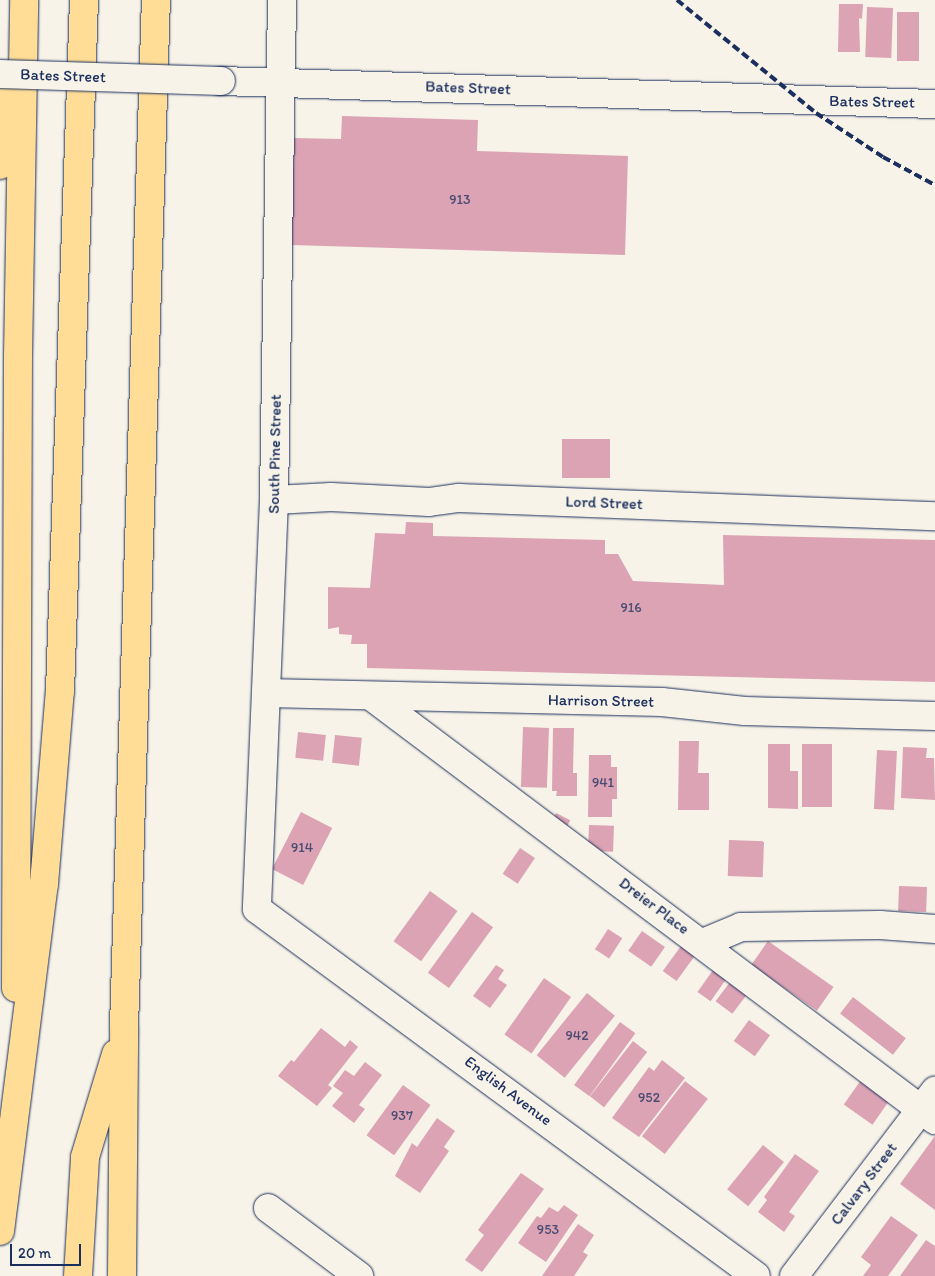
<!DOCTYPE html>
<html>
<head>
<meta charset="utf-8">
<style>
	body { margin:0 }
	#map { position:relative; width:935px; height:1276px; overflow:hidden; background:#f7f3e8; font-family:Itim,sans-serif }
	div>[style] { position:absolute }
	[style*='--x'] { left:calc(var(--x)*1px); top:calc(var(--y)*1px); width:calc(var(--w)*1px); rotate:calc(var(--a)*1deg) }
	.building>* { inset:0; background:#dba3b4; transform-origin:0 0 }
	.roads { filter:drop-shadow(0 0 1px #1b2f5e) drop-shadow(0 0 1px #1b2f5e) }
	.minor>* { height:28px; margin:-14px; padding:0 14px; transform-origin:14px; border-radius:14px; background:#f7f3e8 }
	.highway>* { height:28px; margin:-14px; padding:0 14px; transform-origin:14px; border-radius:14px; background:#ffdd96 }
	.rail>* { height:4px; margin-top:-2px; transform-origin:0; background:repeating-linear-gradient(90deg,#1b2f5e 0 8px,transparent 0 12px) }
	.bridges { filter:drop-shadow(0 0 1px #1b2f5e) drop-shadow(0 0 1px #1b2f5e) }
	.minor-bridge>* { height:28px; margin:-14px; padding:0 14px; transform-origin:14px; border-radius:14px; background:#f7f3e8 }
	span { translate:-50% -50%; white-space:nowrap; text-align:center; line-height:1.15; -webkit-text-stroke:5px #f7f3e8; paint-order:stroke }
	.number-label { font-size:14px; color:#4b4c74 }
	.number-label span { -webkit-text-stroke-width:0 }
	.street-label { font-size:16px; color:#1b2f5e }
	.scale { position:absolute; left:10px; top:1244px; width:71px; height:22px; box-sizing:border-box; border:2px solid #1b2f5e; border-top:0; padding-left:6px; font-size:15px; line-height:18px; white-space:nowrap; color:#1b2f5e; -webkit-text-stroke:4px #f7f3e8; paint-order:stroke }
</style>
</head>
<body>
<div id="map">
	<div class="building">
		<div style="clip-path:polygon(839px 4px,863px 4px,862px 19px,859px 18px,860px 52px,838px 52px)"></div>
		<div style="left:867px;top:7px;width:26px;height:50px;rotate:2deg"></div>
		<div style="left:897px;top:12px;width:22px;height:49px"></div>
		<div style="clip-path:polygon(342px 116px,478px 120px,477px 151px,628px 156px,625px 255px,291px 245px,294px 138px,341px 139px)"></div>
		<div style="left:562px;top:439px;width:48px;height:39px"></div>
		<div style="clip-path:polygon(406px 522px,433px 523px,433px 536px,605px 540px,605px 554px,618px 554px,633px 581px,724px 585px,723px 535px,935px 540px,935px 682px,367px 668px,367px 644px,351px 644px,352px 635px,339px 634px,339px 627px,328px 629px,328px 587px,370px 588px,375px 533px,405px 534px)"></div>
		<div style="left:523px;top:727px;width:26px;height:60px;rotate:2deg"></div>
		<div style="clip-path:polygon(553px 728px,574px 728px,573px 773px,577px 773px,577px 796px,556px 796px,557px 791px,552px 791px)"></div>
		<div style="left:298px;top:732px;width:28px;height:26px;rotate:6deg"></div>
		<div style="left:335px;top:735px;width:27px;height:28px;rotate:6deg"></div>
		<div style="clip-path:polygon(679px 741px,699px 741px,698px 773px,709px 773px,709px 810px,678px 810px)"></div>
		<div style="clip-path:polygon(768px 744px,790px 744px,790px 771px,798px 771px,798px 809px,768px 808px)"></div>
		<div style="left:802px;top:744px;width:30px;height:63px"></div>
		<div style="clip-path:polygon(903px 747px,927px 748px,926px 758px,934px 758px,935px 800px,901px 798px)"></div>
		<div style="left:877px;top:750px;width:20px;height:59px;rotate:3deg"></div>
		<div style="clip-path:polygon(589px 755px,611px 755px,611px 767px,617px 767px,617px 799px,612px 799px,612px 817px,588px 817px)"></div>
		<div style="left:301px;top:812px;width:35px;height:64px;rotate:27deg"></div>
		<div style="left:556px;top:813px;width:16px;height:11px;rotate:27deg"></div>
		<div style="left:589px;top:825px;width:25px;height:26px;rotate:2deg"></div>
		<div style="left:729px;top:840px;width:35px;height:36px;rotate:2deg"></div>
		<div style="left:520px;top:848px;width:18px;height:31px;rotate:34deg"></div>
		<div style="left:899px;top:886px;width:28px;height:25px;rotate:2deg"></div>
		<div style="left:430px;top:891px;width:34px;height:62px;rotate:36deg"></div>
		<div style="left:472px;top:912px;width:26px;height:75px;rotate:36deg"></div>
		<div style="left:608px;top:929px;width:17px;height:24px;rotate:33deg"></div>
		<div style="left:642px;top:931px;width:28px;height:24px;rotate:35deg"></div>
		<div style="left:768px;top:941px;width:80px;height:29px;rotate:35deg"></div>
		<div style="left:681px;top:946px;width:17px;height:31px;rotate:36deg"></div>
		<div style="clip-path:polygon(496px 965px,504px 970px,498px 979px,507px 985px,490px 1008px,473px 996px)"></div>
		<div style="left:713px;top:970px;width:16px;height:27px;rotate:35deg"></div>
		<div style="left:544px;top:978px;width:33px;height:69px;rotate:35deg"></div>
		<div style="left:730px;top:982px;width:21px;height:24px;rotate:37deg"></div>
		<div style="left:587px;top:993px;width:36px;height:80px;rotate:39deg"></div>
		<div style="left:853px;top:997px;width:67px;height:21px;rotate:38deg"></div>
		<div style="left:749px;top:1020px;width:26px;height:26px;rotate:36deg"></div>
		<div style="left:620px;top:1022px;width:19px;height:78px;rotate:36deg"></div>
		<div style="clip-path:polygon(321px 1028px,345px 1047px,350px 1040px,358px 1047px,328px 1085px,332px 1088px,317px 1106px,278px 1076px,291px 1060px,294px 1062px)"></div>
		<div style="left:633px;top:1041px;width:18px;height:70px;rotate:38deg"></div>
		<div style="clip-path:polygon(662px 1060px,685px 1078px,639px 1137px,612px 1118px,649px 1067px,654px 1071px)"></div>
		<div style="clip-path:polygon(365px 1062px,382px 1075px,359px 1105px,365px 1109px,354px 1123px,332px 1106px,343px 1093px,333px 1086px,345px 1070px,354px 1076px)"></div>
		<div style="left:861px;top:1080px;width:35px;height:30px;rotate:35deg"></div>
		<div style="left:685px;top:1081px;width:29px;height:70px;rotate:38deg"></div>
		<div style="left:403px;top:1085px;width:34px;height:62px;rotate:36deg"></div>
		<div style="clip-path:polygon(437px 1118px,455px 1131px,444px 1147px,449px 1151px,420px 1193px,395px 1176px,412px 1143px,417px 1147px)"></div>
		<div style="clip-path:polygon(935px 1136px,935px 1210px,900px 1184px)"></div>
		<div style="left:763px;top:1145px;width:27px;height:57px;rotate:39deg"></div>
		<div style="clip-path:polygon(795px 1154px,819px 1171px,789px 1212px,795px 1216px,784px 1232px,758px 1212px,767px 1200px,764px 1197px)"></div>
		<div style="clip-path:polygon(521px 1173px,544px 1189px,482px 1272px,465px 1260px,484px 1235px,478px 1230px)"></div>
		<div style="clip-path:polygon(564px 1205px,578px 1215px,546px 1262px,518px 1243px,537px 1216px,541px 1218px,549px 1207px,558px 1212px)"></div>
		<div style="clip-path:polygon(891px 1216px,918px 1235px,888px 1276px,863px 1276px,871px 1265px,861px 1257px)"></div>
		<div style="clip-path:polygon(578px 1224px,594px 1235px,583px 1252px,588px 1255px,574px 1276px,542px 1276px)"></div>
		<div style="clip-path:polygon(926px 1240px,935px 1246px,935px 1276px,900px 1276px)"></div>
	</div>
	<div class="roads">
		<div class="minor">
			<div style="--x:282;--y:0;--w:500;--a:90.92"></div>
			<div style="--x:274;--y:500;--w:409;--a:92.4"></div>
			<div style="--x:257;--y:909;--w:619;--a:36.33"></div>
			<div style="--x:221;--y:81;--w:714;--a:1.85"></div>
			<div style="--x:274;--y:500;--w:57;--a:-3"></div>
			<div style="--x:331;--y:497;--w:98;--a:2.9"></div>
			<div style="--x:429;--y:502;--w:30;--a:-8"></div>
			<div style="--x:459;--y:498;--w:476;--a:2.2"></div>
			<div style="--x:266;--y:693;--w:396;--a:1.3"></div>
			<div style="--x:662;--y:702;--w:83;--a:6.2"></div>
			<div style="--x:745;--y:711;--w:190;--a:1.5"></div>
			<div style="--x:371;--y:696;--w:706;--a:36.93"></div>
			<div style="--x:703;--y:943;--w:41;--a:-22.8"></div>
			<div style="--x:741;--y:927;--w:139;--a:-0.8"></div>
			<div style="--x:880;--y:925;--w:55;--a:4.2"></div>
			<div style="--x:268;--y:1208;--w:114;--a:36.8"></div>
			<div style="--x:794;--y:1276;--w:233;--a:-52.7"></div>
		</div>
		<div class="highway">
			<div style="--x:0;--y:165;--w:66;--a:-83.9"></div>
			<div style="--x:16;--y:988;--w:632;--a:-89.82"></div>
			<div style="--x:18;--y:356;--w:356;--a:-89"></div>
			<div style="--x:0;--y:1231;--w:350;--a:-82.8"></div>
			<div style="--x:44;--y:884;--w:194;--a:-85.3"></div>
			<div style="--x:60;--y:691;--w:691;--a:-88.01"></div>
			<div style="--x:78;--y:1276;--w:119;--a:-86.6"></div>
			<div style="--x:85;--y:1157;--w:108;--a:-73.2"></div>
			<div style="--x:122;--y:1276;--w:249;--a:-89.5"></div>
			<div style="--x:124;--y:1027;--w:1027;--a:-88.22"></div>
		</div>
	</div>
	<div class="rail">
		<div style="--x:677;--y:0;--w:179;--a:39.1"></div>
		<div style="--x:816;--y:113;--w:80;--a:33.3"></div>
		<div style="--x:883;--y:157;--w:59;--a:28.3"></div>
	</div>
	<div class="bridges">
		<div class="minor-bridge">
			<div style="--x:0;--y:74;--w:221;--a:1.8"></div>
		</div>
	</div>
	<div class="number-label">
		<span style="left:460px;top:200px">913</span>
		<span style="left:631px;top:608px">916</span>
		<span style="left:603px;top:783px">941</span>
		<span style="left:302px;top:848px">914</span>
		<span style="left:577px;top:1036px">942</span>
		<span style="left:649px;top:1098px">952</span>
		<span style="left:402px;top:1116px">937</span>
		<span style="left:548px;top:1230px">953</span>
	</div>
	<div class="street-label">
		<span style="left:63px;top:76px;rotate:2deg">Bates Street</span>
		<span style="left:468px;top:88px;rotate:2deg">Bates Street</span>
		<span style="left:872px;top:102px;rotate:1deg">Bates Street</span>
		<span style="left:275px;top:454px;rotate:-89deg">South Pine Street</span>
		<span style="left:604px;top:503px;rotate:2deg">Lord Street</span>
		<span style="left:601px;top:701px;rotate:1deg">Harrison Street</span>
		<span style="left:654px;top:906px;rotate:37deg">Dreier Place</span>
		<span style="left:508px;top:1091px;rotate:37deg">English Avenue</span>
		<span style="left:864px;top:1184px;rotate:-53deg">Calvary Street</span>
	</div>
	<div class="scale">20 m</div>
</div>
</body>
</html>
